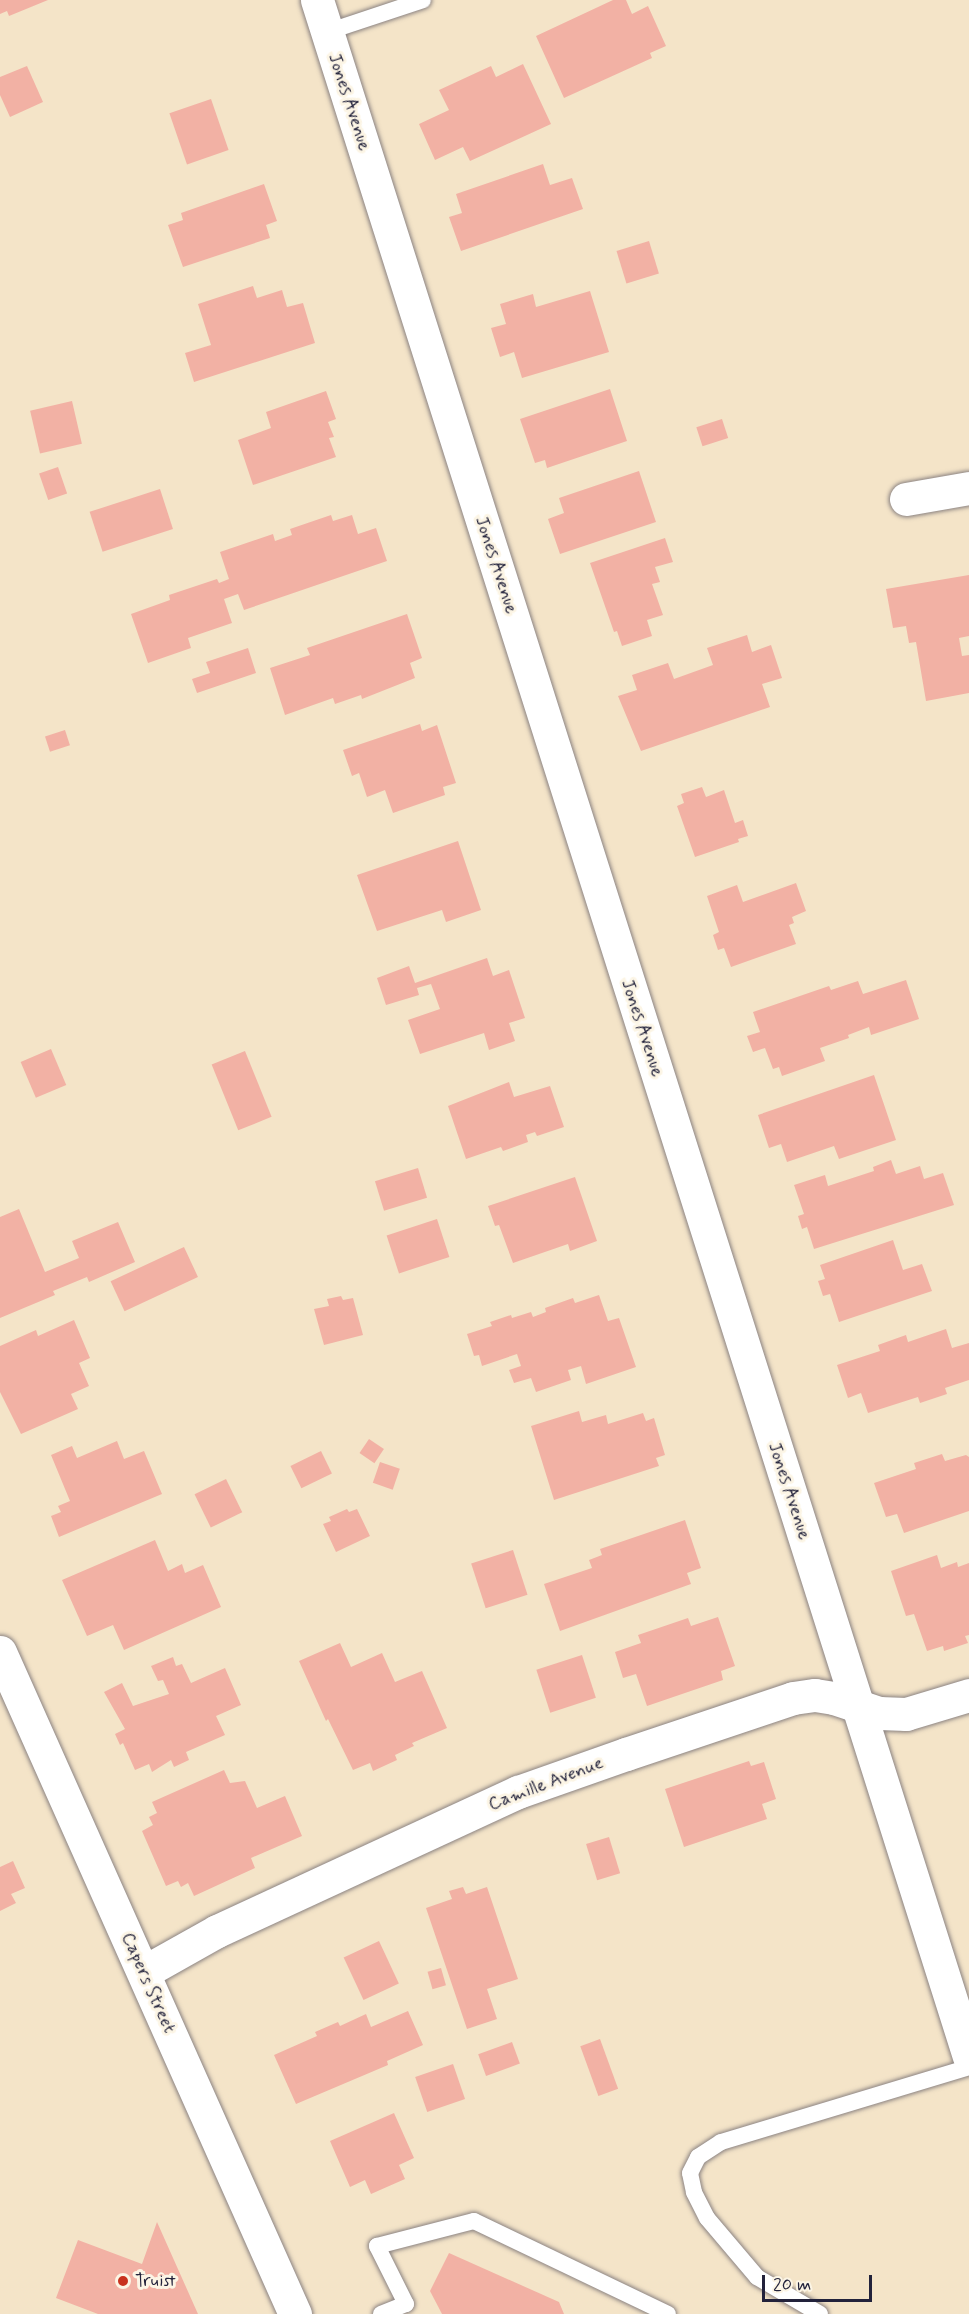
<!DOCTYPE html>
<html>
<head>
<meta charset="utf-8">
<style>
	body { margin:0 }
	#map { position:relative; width:969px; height:2314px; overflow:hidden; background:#f4e4c8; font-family:Mynerve,sans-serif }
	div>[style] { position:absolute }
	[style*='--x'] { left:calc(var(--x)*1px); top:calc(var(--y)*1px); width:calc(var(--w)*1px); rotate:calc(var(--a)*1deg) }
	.building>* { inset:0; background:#f2b1a4; transform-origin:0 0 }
	.roads { filter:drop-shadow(0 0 2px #8b8382) drop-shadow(0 0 2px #8b8382) }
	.lane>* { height:16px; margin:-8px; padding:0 8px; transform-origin:8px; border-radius:8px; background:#fff }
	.street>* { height:33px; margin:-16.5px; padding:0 16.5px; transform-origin:16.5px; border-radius:16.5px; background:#fff }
	.dots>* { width:16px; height:16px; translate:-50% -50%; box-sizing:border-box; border:3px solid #fcf5e5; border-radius:50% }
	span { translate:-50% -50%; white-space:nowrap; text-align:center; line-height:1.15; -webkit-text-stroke:6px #fcf5e5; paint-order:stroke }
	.street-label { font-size:18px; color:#22223b }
	.poi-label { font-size:18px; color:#22223b }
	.left { translate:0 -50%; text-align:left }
	.scale { position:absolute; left:762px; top:2275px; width:110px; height:27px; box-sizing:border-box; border:3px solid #22223b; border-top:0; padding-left:8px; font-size:18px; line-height:21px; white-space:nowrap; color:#22223b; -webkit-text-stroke:4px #fcf5e5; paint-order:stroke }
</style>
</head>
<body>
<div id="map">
	<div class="building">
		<div style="clip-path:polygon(0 0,48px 0,9px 16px,7px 11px,0 14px)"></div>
		<div style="clip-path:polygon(613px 0,626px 0,632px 14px,648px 6px,666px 46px,650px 53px,652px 58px,564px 98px,536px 36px)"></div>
		<div style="clip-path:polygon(523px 64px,551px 124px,470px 161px,463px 147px,435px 160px,419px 124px,449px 110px,439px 90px,491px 66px,496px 77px)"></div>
		<div style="clip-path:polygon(27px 66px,43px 102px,10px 117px,0 95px,0 77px)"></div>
		<div style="left:211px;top:99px;width:54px;height:44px;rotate:71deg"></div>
		<div style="clip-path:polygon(543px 164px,550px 185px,572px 178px,583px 209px,461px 251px,449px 217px,462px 213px,456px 194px)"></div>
		<div style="clip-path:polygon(264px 184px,277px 221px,266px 225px,270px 238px,183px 267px,168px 225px,183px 220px,181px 213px)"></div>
		<div style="left:649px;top:241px;width:34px;height:34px;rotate:73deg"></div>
		<div style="clip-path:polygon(253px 286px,257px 298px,282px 290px,287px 307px,303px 303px,315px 343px,194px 382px,185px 353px,211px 345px,198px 304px)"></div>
		<div style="clip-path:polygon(590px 291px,609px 352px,522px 378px,514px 352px,500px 357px,491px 328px,506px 324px,500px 304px,533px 294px,536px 307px)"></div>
		<div style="clip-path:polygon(610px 389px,627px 441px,547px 468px,545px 460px,535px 463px,520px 419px)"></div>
		<div style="clip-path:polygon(326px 391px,336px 419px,328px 422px,334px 437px,329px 438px,336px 457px,253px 485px,238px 440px,271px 428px,266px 412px)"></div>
		<div style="left:72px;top:401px;width:44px;height:43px;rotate:77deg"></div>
		<div style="left:722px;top:419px;width:20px;height:27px;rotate:72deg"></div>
		<div style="left:58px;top:467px;width:28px;height:20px;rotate:71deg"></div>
		<div style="clip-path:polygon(639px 471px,656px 522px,560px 554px,548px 519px,564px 513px,559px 498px)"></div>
		<div style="left:160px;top:489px;width:42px;height:74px;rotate:72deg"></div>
		<div style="clip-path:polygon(331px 515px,333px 521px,352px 515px,358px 534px,376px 528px,387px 561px,244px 610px,238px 594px,224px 599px,232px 623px,188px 638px,191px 648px,148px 663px,131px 614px,170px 600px,169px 595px,217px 579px,219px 583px,229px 579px,220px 552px,273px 534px,275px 541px,292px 535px,290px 529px)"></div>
		<div style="clip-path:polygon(665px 538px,673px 562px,655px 567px,660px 582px,652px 584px,663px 615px,647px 620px,652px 636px,622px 646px,617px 631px,614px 632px,590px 563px)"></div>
		<div style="clip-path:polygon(969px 575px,969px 636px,959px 638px,962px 656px,969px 655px,969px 693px,926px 701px,916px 642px,909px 643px,906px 626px,893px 628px,886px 589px)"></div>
		<div style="clip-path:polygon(407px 614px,422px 658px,410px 663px,415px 678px,362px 699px,361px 695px,335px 704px,333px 698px,285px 715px,270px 668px,310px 655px,307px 648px)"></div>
		<div style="clip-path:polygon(747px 635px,752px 652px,771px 645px,782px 678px,762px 684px,770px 707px,641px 751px,618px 696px,637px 690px,632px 675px,668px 663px,674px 679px,713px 665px,707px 648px)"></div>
		<div style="clip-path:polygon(248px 648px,256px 673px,197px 693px,192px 679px,210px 673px,206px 662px)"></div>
		<div style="clip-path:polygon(420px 724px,422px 731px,437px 725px,456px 783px,443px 787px,445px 795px,393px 813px,385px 790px,367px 797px,359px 773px,352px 776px,343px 750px)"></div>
		<div style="left:65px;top:730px;width:16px;height:21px;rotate:72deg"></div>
		<div style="clip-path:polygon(702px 787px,706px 797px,724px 790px,735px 823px,743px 820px,748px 836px,738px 839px,739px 842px,695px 857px,677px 806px,684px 803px,681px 794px)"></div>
		<div style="clip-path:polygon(458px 841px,481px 910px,446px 922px,442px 910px,377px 931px,357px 875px)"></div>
		<div style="clip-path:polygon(796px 883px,806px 911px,792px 917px,794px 923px,789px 925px,796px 944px,731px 967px,724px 948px,718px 950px,713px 935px,719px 932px,707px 896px,737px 885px,743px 902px)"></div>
		<div style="clip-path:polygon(487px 958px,493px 976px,509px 970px,525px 1018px,509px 1023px,515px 1041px,489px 1050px,484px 1033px,420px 1054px,408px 1020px,440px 1009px,431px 984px,417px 988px,419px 995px,386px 1005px,377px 978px,409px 966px,415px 983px)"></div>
		<div style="clip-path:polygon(906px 980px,919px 1019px,871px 1035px,869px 1027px,848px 1035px,849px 1038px,820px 1048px,825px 1061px,782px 1076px,779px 1067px,773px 1069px,765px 1048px,753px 1052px,747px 1036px,760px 1032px,753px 1012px,829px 986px,831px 990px,858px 981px,863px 994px)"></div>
		<div style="left:51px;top:1049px;width:39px;height:33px;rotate:67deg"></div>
		<div style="left:245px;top:1051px;width:71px;height:36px;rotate:68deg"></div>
		<div style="clip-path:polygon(874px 1075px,896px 1140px,839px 1159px,834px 1146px,787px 1162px,781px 1144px,769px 1148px,758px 1115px)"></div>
		<div style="clip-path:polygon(509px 1082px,514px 1097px,550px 1086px,564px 1127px,537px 1136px,535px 1132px,526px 1135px,528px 1142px,503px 1151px,501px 1147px,466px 1159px,448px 1106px)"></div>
		<div style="clip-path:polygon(891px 1160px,896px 1174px,920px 1166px,924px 1179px,943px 1173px,954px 1205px,814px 1249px,807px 1227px,802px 1229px,798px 1216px,804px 1214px,794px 1185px,825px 1175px,828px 1186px,874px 1171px,873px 1167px)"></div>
		<div style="left:418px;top:1168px;width:31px;height:45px;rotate:73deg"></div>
		<div style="clip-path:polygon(575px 1177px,597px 1241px,570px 1251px,568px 1244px,513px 1263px,499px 1225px,495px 1226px,488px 1206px)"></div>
		<div style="clip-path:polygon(19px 1209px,45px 1272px,79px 1258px,72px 1241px,118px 1222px,135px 1262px,89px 1282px,87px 1277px,53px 1291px,55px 1295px,0 1318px,0 1217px)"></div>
		<div style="left:437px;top:1219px;width:40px;height:53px;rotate:72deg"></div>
		<div style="clip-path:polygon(893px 1240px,903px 1270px,922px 1264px,932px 1291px,839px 1322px,830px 1294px,823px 1296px,818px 1281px,825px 1279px,820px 1265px)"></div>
		<div style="left:184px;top:1247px;width:33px;height:81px;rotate:65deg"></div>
		<div style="clip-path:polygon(599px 1295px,608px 1321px,619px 1318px,636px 1367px,586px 1384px,581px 1366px,568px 1370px,571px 1380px,536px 1392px,531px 1378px,514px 1383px,509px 1370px,521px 1366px,517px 1354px,482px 1366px,479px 1355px,474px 1356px,467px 1334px,492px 1326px,490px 1322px,511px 1315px,512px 1318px,531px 1312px,533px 1317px,546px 1312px,545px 1308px,573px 1298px,575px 1303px)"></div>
		<div style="clip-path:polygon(341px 1296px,343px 1300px,353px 1298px,363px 1335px,324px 1345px,314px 1309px,329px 1306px,327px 1299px)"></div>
		<div style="clip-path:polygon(74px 1320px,90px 1358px,79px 1363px,89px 1386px,71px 1394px,78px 1409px,21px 1434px,0 1392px,0 1346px,36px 1330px,38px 1336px)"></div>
		<div style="clip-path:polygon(946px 1329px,952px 1348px,969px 1343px,969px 1380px,945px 1388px,947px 1394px,920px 1403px,918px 1397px,868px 1413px,861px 1393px,848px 1398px,837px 1365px,880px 1351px,878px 1345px,906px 1335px,908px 1342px)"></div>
		<div style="clip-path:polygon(579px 1411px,582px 1422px,606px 1415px,608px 1424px,643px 1413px,646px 1421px,654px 1418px,665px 1455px,656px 1458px,659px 1466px,554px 1500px,531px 1426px)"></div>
		<div style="left:369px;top:1439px;width:18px;height:17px;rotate:34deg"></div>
		<div style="clip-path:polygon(117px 1441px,124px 1459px,144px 1451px,162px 1494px,59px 1537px,51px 1516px,61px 1512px,58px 1506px,70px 1501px,51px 1455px,72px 1446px,77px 1458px)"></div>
		<div style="left:321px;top:1451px;width:25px;height:34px;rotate:64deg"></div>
		<div style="clip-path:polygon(942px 1454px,945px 1461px,966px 1455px,969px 1457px,969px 1511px,904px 1533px,897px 1514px,886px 1517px,874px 1483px,916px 1469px,914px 1463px)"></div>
		<div style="left:380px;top:1462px;width:21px;height:22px;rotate:19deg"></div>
		<div style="left:226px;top:1479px;width:37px;height:35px;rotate:64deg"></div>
		<div style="clip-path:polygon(347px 1509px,349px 1512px,357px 1509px,370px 1536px,336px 1552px,323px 1524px,331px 1521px,329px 1517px)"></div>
		<div style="clip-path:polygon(685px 1520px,701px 1568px,687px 1573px,691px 1584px,560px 1631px,544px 1584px,592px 1568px,589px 1560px,602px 1555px,600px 1549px)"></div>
		<div style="clip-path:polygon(155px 1540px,168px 1571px,182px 1564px,185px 1573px,203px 1565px,221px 1607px,124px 1650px,113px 1625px,87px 1636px,62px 1580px)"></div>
		<div style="left:513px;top:1550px;width:47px;height:44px;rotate:72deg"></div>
		<div style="clip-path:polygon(937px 1555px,941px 1568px,957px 1562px,958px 1567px,969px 1563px,969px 1635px,965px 1636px,968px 1643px,944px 1651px,943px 1646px,927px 1651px,914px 1614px,906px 1616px,891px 1571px)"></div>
		<div style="clip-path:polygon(718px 1617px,735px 1666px,721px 1671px,723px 1680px,647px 1706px,636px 1674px,623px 1678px,615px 1652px,641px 1643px,638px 1635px,688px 1618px,691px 1626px)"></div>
		<div style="clip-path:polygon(340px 1643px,351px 1667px,382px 1653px,395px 1682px,422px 1671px,447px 1728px,412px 1743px,414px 1746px,395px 1755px,397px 1760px,373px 1771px,370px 1763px,353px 1770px,328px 1719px,326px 1721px,299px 1661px)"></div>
		<div style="left:582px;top:1655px;width:45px;height:48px;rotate:72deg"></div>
		<div style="clip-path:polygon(173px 1657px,176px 1666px,182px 1664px,191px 1683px,225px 1668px,241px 1705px,216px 1716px,225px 1735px,186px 1752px,189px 1760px,174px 1767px,171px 1760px,152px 1772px,149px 1764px,135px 1770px,123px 1743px,120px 1745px,115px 1734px,125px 1729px,104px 1692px,122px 1683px,133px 1706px,169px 1694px,163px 1680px,158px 1681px,151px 1666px)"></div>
		<div style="clip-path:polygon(749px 1761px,751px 1766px,764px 1762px,776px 1799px,762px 1804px,767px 1819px,684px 1847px,665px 1789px)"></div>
		<div style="clip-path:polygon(224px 1770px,230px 1783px,245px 1781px,257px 1808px,285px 1796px,302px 1836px,251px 1858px,255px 1868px,194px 1896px,188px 1883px,181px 1887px,178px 1881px,166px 1886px,142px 1831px,153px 1825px,149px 1817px,157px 1813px,152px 1802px)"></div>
		<div style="left:609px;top:1837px;width:38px;height:24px;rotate:73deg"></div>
		<div style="clip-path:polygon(13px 1861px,25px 1888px,11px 1894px,16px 1903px,0 1911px,0 1867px)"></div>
		<div style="clip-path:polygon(463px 1887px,466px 1894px,487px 1887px,518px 1979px,487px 1989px,497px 2019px,467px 2029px,426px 1908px,452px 1899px,449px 1891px)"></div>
		<div style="left:379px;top:1941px;width:47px;height:39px;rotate:65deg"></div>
		<div style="left:441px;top:1968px;width:18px;height:14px;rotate:74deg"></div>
		<div style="clip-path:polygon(408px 2011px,423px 2045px,387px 2061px,388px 2065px,296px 2104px,274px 2055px,317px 2036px,315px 2032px,338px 2022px,340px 2026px,366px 2014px,371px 2027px)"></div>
		<div style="left:600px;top:2039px;width:53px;height:21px;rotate:70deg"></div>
		<div style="left:512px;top:2042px;width:23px;height:36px;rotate:70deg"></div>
		<div style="left:453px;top:2064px;width:37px;height:40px;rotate:71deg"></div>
		<div style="clip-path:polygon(394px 2113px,414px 2158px,399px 2165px,405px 2179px,371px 2194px,365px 2180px,350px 2187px,330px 2141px)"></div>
		<div style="clip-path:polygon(157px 2222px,198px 2314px,98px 2314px,56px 2298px,78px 2240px,142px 2264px)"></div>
		<div style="clip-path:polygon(449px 2253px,559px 2302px,564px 2314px,442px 2314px,430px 2291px)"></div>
	</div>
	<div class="roads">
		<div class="lane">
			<div style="--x:327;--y:32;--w:101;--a:-18.4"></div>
			<div style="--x:381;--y:2314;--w:27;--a:-22"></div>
			<div style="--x:406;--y:2304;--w:65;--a:-116.6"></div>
			<div style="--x:377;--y:2246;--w:100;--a:-14.5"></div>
			<div style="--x:474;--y:2221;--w:215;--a:25.6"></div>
			<div style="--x:820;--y:2314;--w:73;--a:-149.6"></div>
			<div style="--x:757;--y:2277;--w:77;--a:-130.3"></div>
			<div style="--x:707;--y:2218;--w:29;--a:-117"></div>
			<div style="--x:694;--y:2192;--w:19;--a:-102"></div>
			<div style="--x:690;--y:2173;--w:18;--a:-63"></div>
			<div style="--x:698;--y:2157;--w:27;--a:-33"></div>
			<div style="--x:721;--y:2142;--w:259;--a:-16.8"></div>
		</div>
		<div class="street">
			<div style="--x:317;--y:0;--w:2157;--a:72.41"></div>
			<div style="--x:906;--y:499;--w:64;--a:-9.9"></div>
			<div style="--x:0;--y:1652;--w:725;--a:65.98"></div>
			<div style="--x:144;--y:1972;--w:84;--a:-29.3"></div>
			<div style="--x:217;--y:1931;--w:332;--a:-24.8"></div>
			<div style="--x:518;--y:1792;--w:114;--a:-19.4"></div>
			<div style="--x:626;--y:1754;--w:176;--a:-18.5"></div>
			<div style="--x:793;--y:1698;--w:22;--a:-8"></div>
			<div style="--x:815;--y:1695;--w:19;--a:9"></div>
			<div style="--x:834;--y:1698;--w:47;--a:18.4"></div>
			<div style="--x:879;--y:1713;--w:27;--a:2"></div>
			<div style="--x:906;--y:1714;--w:66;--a:-16.8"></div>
		</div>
	</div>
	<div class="dots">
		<div style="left:123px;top:2281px;background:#c8321e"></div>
	</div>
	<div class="street-label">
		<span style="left:349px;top:102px;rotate:72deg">Jones Avenue</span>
		<span style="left:496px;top:565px;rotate:72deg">Jones Avenue</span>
		<span style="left:642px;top:1028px;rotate:72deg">Jones Avenue</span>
		<span style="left:789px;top:1491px;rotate:72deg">Jones Avenue</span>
		<span style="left:546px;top:1784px;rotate:-21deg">Camille Avenue</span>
		<span style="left:148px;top:1983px;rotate:66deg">Capers Street</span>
	</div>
	<div class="poi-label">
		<span class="left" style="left:135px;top:2281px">Truist</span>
	</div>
	<div class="scale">20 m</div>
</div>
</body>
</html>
